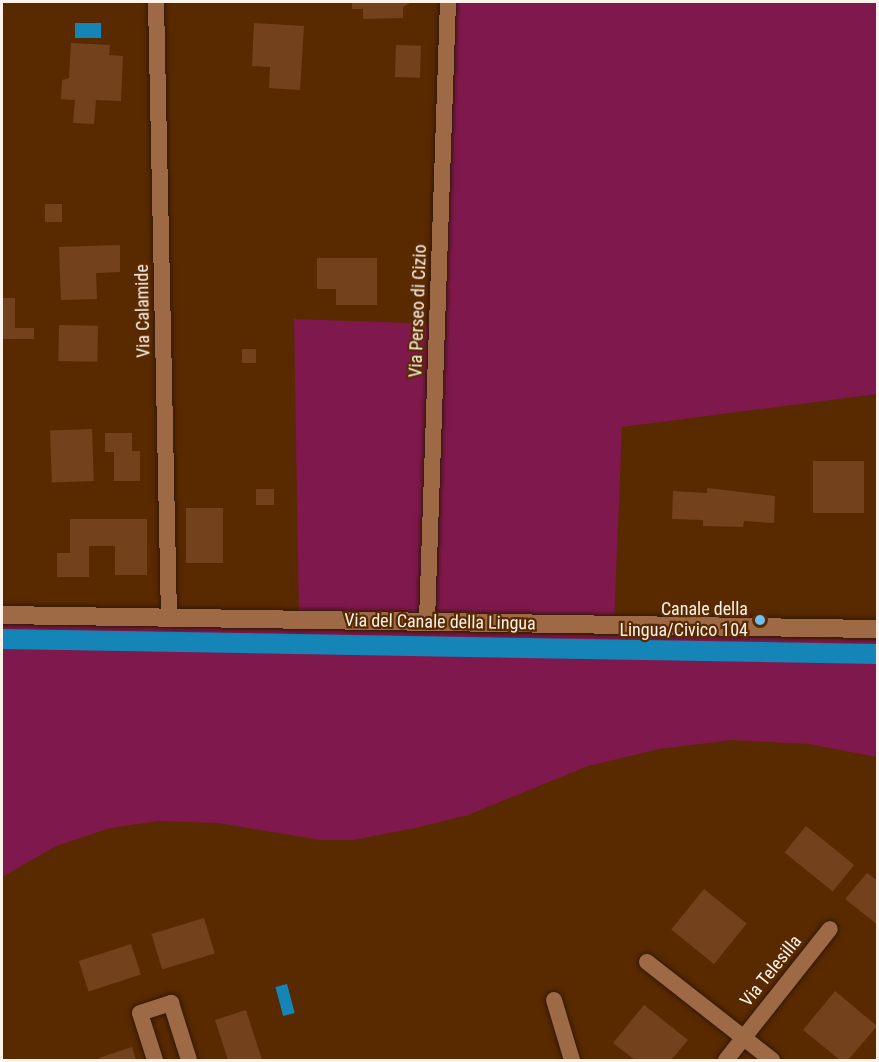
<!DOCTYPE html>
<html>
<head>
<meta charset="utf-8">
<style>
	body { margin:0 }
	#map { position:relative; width:879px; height:1062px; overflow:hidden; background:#592a00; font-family:"Roboto Condensed",sans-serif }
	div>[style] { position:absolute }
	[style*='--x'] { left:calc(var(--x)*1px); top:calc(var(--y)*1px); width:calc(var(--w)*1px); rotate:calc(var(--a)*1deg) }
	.green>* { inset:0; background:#7f184d }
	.water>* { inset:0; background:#1585b7; transform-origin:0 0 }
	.canal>* { height:20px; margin:-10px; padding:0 10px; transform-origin:10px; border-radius:10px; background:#1585b7 }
	.building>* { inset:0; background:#73421c; transform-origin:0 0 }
	.roads { filter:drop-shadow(0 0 2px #321805) drop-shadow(0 0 2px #321805) }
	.minor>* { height:16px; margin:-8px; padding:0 8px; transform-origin:8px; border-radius:8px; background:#9e6945 }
	.tertiary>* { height:18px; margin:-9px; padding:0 9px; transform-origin:9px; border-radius:9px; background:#9e6945 }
	.dots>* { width:16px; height:16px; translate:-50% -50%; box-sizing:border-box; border:3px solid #592a00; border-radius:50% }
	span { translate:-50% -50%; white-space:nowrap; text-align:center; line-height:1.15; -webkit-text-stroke:4.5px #592a00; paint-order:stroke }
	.street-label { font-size:18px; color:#fef2ea }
	.poi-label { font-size:18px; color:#fef2ea }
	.right { translate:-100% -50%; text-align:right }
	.frame { position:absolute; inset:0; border:3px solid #fef2ea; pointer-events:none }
</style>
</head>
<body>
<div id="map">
	<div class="green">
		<div style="clip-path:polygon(448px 2px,877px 2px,877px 394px,622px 427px,614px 625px,299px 620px,294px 319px,437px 324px)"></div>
		<div style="clip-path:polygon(2px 624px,877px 640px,877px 757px,809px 744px,732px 740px,659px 749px,588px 766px,468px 815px,415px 828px,353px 840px,321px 840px,218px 823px,158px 821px,110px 828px,56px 846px,2px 877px)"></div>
	</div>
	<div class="water">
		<div style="left:75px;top:23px;width:26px;height:15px"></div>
		<div style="left:287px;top:984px;width:30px;height:12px;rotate:75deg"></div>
	</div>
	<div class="canal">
		<div style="--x:2;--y:639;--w:876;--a:0.98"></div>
	</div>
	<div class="building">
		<div style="clip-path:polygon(352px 2px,412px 2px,403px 7px,403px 18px,363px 19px,363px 9px,352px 9px)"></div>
		<div style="clip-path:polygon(254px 23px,304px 26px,300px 90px,269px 88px,270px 67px,252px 66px)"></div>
		<div style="clip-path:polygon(71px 43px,110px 45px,109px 55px,123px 56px,121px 101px,96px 100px,94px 124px,73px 123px,75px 100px,61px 99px,62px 80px,69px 78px)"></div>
		<div style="left:396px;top:45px;width:25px;height:32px;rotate:2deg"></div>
		<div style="left:45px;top:204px;width:17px;height:18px"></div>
		<div style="clip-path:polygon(120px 245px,120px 272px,96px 273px,97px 299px,61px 300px,59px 247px)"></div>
		<div style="clip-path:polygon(317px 258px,377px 258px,377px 305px,336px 305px,336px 289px,317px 289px)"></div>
		<div style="clip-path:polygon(2px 298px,15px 298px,15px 328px,34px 328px,34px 339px,2px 339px)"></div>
		<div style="left:59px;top:325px;width:39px;height:36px;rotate:1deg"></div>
		<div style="left:256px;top:349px;width:14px;height:14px;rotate:90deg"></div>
		<div style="left:92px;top:429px;width:52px;height:42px;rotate:88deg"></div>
		<div style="clip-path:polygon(105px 433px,132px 433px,132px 451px,140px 451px,140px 481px,114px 481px,114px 452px,105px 452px)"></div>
		<div style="left:813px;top:461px;width:51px;height:52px"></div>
		<div style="clip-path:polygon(707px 488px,775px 496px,774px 523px,744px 521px,743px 527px,703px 526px,703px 520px,672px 519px,673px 491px,707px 493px)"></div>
		<div style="left:256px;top:489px;width:18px;height:16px"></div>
		<div style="left:186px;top:508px;width:37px;height:55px"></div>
		<div style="clip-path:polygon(70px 519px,147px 519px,147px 575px,115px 575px,115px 546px,89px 546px,89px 577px,57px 577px,57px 553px,70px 553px)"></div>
		<div style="left:806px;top:826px;width:62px;height:34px;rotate:39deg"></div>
		<div style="clip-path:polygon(867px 873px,878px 881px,878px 925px,845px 899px)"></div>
		<div style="left:704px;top:889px;width:55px;height:52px;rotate:39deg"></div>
		<div style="left:204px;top:918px;width:37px;height:55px;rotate:73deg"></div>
		<div style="left:131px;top:944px;width:32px;height:55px;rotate:72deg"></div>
		<div style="clip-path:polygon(835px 991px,877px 1026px,848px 1060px,840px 1060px,803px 1030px)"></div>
		<div style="clip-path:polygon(644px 1005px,688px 1040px,671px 1060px,635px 1060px,613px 1043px)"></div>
		<div style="clip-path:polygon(246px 1010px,262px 1060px,228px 1060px,215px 1020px)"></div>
		<div style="clip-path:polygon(132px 1047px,136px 1060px,100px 1060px,99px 1058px)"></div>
	</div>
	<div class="roads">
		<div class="minor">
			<div style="--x:156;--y:2;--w:617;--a:88.79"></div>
			<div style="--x:427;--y:621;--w:619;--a:-88.06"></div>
			<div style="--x:647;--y:962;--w:159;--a:38.1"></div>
			<div style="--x:554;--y:1000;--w:63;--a:73.3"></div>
			<div style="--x:155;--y:1060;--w:49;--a:-107.7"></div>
			<div style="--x:140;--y:1013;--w:33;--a:-18"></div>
			<div style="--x:171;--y:1003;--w:60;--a:72.5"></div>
			<div style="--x:726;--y:1060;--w:167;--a:-51.6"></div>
		</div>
		<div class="tertiary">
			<div style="--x:2;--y:615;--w:876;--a:0.92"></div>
		</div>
	</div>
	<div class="dots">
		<div style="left:760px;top:620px;background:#6dc2f3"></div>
	</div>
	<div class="street-label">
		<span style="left:143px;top:311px;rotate:-91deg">Via Calamide</span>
		<span style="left:418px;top:311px;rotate:-88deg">Via Perseo di Cizio</span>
		<span style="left:440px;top:622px;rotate:1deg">Via del Canale della Lingua</span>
		<span style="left:771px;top:971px;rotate:-51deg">Via Telesilla</span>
	</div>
	<div class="poi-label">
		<span class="right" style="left:748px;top:620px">Canale della<br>Lingua/Civico 104</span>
	</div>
	<div class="frame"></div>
</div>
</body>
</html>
